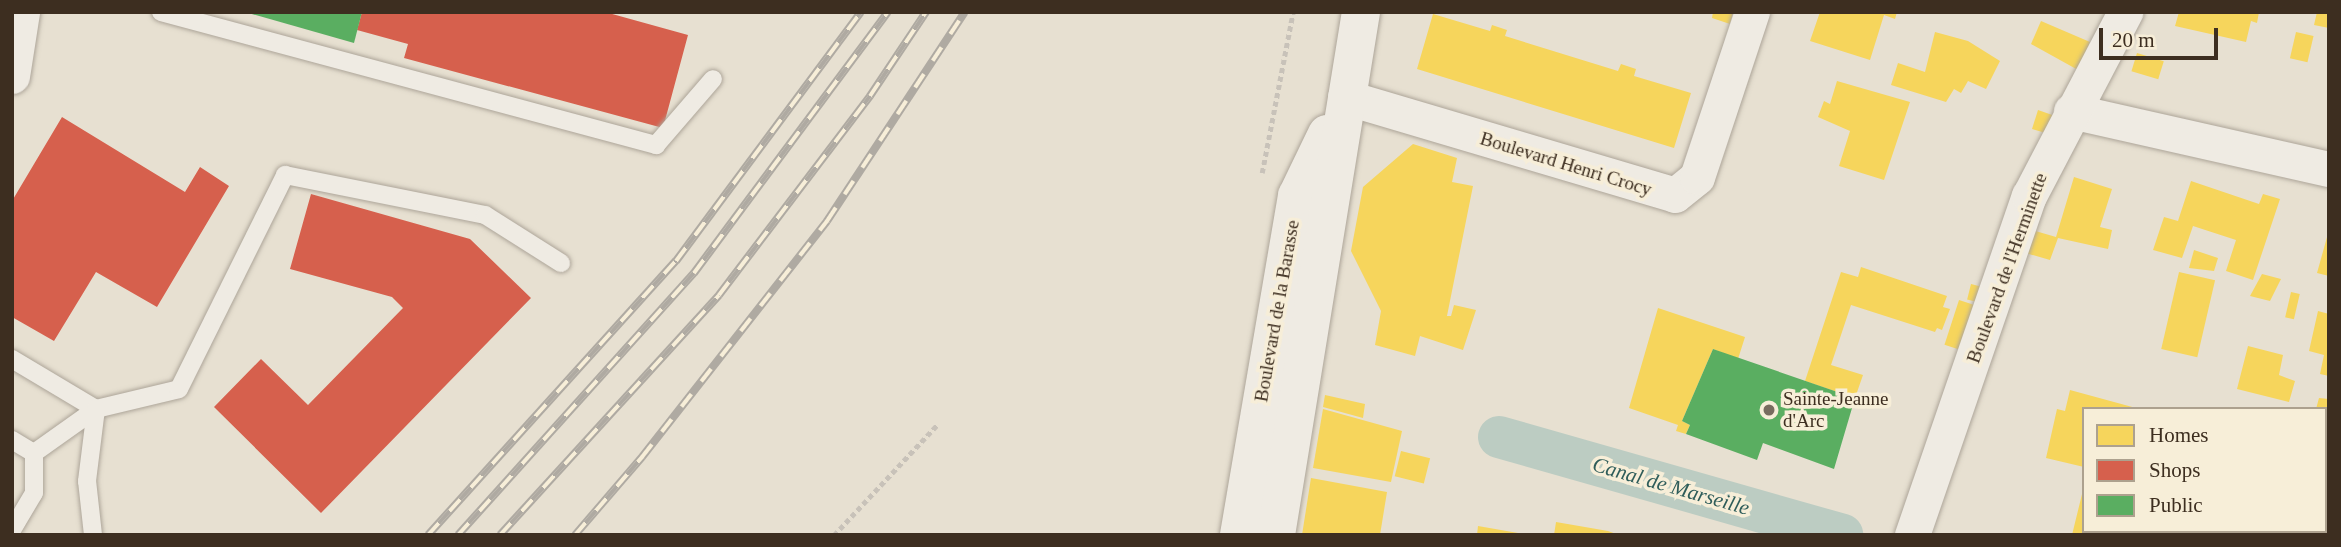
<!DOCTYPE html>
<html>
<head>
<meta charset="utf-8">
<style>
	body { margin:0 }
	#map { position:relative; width:2341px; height:547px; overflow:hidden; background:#e7e0d1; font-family:Georgia,serif }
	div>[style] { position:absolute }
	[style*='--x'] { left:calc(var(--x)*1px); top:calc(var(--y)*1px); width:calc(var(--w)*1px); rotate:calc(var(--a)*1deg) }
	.homes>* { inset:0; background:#f6d55c; transform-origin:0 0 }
	.shops>* { inset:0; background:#d6604d }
	.public>* { inset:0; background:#5aae61 }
	.canal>* { height:42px; margin:-21px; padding:0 21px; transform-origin:21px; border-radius:21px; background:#bcccc2 }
	.path>* { height:4.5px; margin-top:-2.25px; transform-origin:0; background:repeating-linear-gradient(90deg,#c8c2b9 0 5px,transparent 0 8.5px) }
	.roads { filter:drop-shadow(0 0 2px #ada599) drop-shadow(0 0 2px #ada599) }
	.lane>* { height:18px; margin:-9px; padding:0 9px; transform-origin:9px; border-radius:9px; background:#efebe3 }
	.street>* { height:35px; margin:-17.5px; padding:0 17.5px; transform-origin:17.5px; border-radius:17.5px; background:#efebe3 }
	.secondary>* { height:38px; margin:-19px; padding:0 19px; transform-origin:19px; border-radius:19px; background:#efebe3 }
	.rail>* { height:8px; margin-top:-4px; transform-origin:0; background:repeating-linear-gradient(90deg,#f7eed8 0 16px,#afaaa2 0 32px); box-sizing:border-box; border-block:2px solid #afaaa2 }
	.dots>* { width:19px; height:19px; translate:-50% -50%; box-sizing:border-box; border:4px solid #f7eed8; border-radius:50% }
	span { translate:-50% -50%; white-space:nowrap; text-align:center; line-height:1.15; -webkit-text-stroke:7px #f7eed8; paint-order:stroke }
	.street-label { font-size:19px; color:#3d2e20 }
	.poi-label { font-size:19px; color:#3d2e20 }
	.left { translate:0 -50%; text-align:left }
	.water-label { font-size:21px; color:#2f5d5a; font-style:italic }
	.frame { position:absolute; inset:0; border:14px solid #3d2e20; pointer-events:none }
	.legend { position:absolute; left:2082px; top:407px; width:245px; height:126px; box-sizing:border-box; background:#f7eed8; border:2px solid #ada18e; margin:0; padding:9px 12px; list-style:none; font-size:21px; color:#3d2e20 }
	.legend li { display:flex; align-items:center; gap:14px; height:35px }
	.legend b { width:35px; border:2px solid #ada18e }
	.scale { position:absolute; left:2099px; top:28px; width:119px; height:32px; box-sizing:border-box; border:4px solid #3d2e20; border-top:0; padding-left:9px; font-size:21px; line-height:24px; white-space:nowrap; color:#3d2e20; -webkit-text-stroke:5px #f7eed8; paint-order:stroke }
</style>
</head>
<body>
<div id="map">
	<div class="homes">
		<div style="clip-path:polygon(1713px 12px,1733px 12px,1730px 24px,1712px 18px)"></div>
		<div style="clip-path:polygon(1820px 12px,1897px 12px,1895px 19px,1884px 15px,1870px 60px,1810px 41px)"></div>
		<div style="clip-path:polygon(2179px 12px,2259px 12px,2257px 23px,2251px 21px,2246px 42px,2175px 26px)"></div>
		<div style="clip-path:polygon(2317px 12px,2329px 12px,2329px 28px,2314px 25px)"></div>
		<div style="clip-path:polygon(1433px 14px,1490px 31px,1492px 25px,1507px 30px,1505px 36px,1618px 71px,1621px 64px,1636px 69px,1634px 76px,1691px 93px,1674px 148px,1417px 69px)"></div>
		<div style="clip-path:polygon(2041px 21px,2090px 42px,2078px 70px,2031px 44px)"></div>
		<div style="clip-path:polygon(1935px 32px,1968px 41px,2000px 61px,1986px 89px,1968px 81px,1961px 93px,1954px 89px,1946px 102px,1891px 85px,1898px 63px,1925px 72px)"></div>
		<div style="left:2296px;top:32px;width:18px;height:27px;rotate:13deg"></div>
		<div style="left:2137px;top:53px;width:28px;height:19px;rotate:17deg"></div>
		<div style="clip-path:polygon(1837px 81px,1910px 102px,1884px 180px,1839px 166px,1850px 131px,1818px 117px,1824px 101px,1830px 104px)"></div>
		<div style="clip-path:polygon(2038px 110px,2058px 117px,2049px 134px,2032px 129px)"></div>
		<div style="clip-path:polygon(1413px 144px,1457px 158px,1452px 182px,1473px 186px,1447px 316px,1451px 316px,1454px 305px,1476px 310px,1463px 350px,1420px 336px,1415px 356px,1375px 345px,1381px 311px,1351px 251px,1363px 187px)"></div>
		<div style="clip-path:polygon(2074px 177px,2112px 189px,2100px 227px,2112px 230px,2108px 249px,2058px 238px,2050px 260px,2022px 252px,2029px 229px,2056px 237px)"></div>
		<div style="clip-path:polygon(2191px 181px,2259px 204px,2263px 194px,2280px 199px,2253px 280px,2226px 271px,2236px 240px,2193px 226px,2182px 258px,2153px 250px,2164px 217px,2178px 221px)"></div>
		<div style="clip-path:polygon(2329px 230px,2329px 276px,2317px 273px)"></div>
		<div style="clip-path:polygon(2194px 250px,2218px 258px,2214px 271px,2189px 268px)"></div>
		<div style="clip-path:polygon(1861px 267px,1947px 296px,1943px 307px,1950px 309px,1942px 330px,1937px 328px,1935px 332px,1851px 305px,1831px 365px,1863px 375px,1855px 398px,1805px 381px,1841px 272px,1858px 277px)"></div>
		<div style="left:2179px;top:272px;width:37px;height:79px;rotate:13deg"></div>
		<div style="clip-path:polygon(2262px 274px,2281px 279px,2270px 301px,2250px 296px)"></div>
		<div style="left:1971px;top:284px;width:12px;height:16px;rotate:14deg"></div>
		<div style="left:2291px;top:292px;width:9px;height:26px;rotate:13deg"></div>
		<div style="left:1959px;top:300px;width:25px;height:47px;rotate:18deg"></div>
		<div style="clip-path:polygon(1658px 308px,1745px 337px,1738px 359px,1713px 349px,1682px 421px,1690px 425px,1686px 434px,1676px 431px,1678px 425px,1629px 408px)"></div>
		<div style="clip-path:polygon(2318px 311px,2329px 314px,2329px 376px,2320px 374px,2324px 355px,2309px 351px)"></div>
		<div style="clip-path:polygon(2248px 346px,2283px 355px,2279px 375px,2295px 381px,2289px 402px,2237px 389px)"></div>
		<div style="clip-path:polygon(2070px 390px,2136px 408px,2084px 409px,2084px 467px,2046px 458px,2057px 409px,2065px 411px)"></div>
		<div style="clip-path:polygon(1325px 395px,1365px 404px,1363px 418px,1323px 407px)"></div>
		<div style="clip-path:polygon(2319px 398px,2329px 399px,2326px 453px,2325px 409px,2316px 409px)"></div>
		<div style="clip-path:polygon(1323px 409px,1402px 431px,1391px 482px,1313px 468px)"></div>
		<div style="left:1401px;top:451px;width:30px;height:26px;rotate:14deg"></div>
		<div style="clip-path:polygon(1311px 478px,1387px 492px,1380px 535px,1302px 535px)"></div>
		<div style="clip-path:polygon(2083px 490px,2084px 531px,2175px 531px,2174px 535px,2072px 535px)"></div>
		<div style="clip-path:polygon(1556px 522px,1608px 531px,1619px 535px,1554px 535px)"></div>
		<div style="clip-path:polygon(1478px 526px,1518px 533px,1518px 535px,1477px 535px)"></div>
		<div style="clip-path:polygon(2288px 531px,2313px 531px,2287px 535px)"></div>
	</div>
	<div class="shops">
		<div style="clip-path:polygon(362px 12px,605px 12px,688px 35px,663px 128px,404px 58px,408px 44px,357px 30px)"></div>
		<div style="clip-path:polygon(62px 117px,185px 192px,200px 167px,229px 186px,157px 307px,96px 272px,54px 341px,12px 317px,12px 201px)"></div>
		<div style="clip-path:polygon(311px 194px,470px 239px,531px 298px,321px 513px,214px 407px,261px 359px,308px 405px,403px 308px,392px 297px,290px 269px)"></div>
	</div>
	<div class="public">
		<div style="clip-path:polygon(245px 12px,362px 12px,354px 43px)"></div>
		<div style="clip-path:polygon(1713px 349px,1855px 398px,1834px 469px,1763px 443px,1757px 460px,1686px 434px,1690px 425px,1682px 421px)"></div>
	</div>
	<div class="canal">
		<div style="--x:1499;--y:437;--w:357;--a:15.9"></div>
	</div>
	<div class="path">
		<div style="--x:1262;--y:173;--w:164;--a:-79.1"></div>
		<div style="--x:834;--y:535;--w:152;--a:-46.9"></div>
	</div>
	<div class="roads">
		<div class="lane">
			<div style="--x:161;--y:12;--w:513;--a:15.04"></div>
			<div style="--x:656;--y:145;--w:87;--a:-49.2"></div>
			<div style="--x:12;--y:359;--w:98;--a:30.8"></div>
			<div style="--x:12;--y:440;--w:26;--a:31"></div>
			<div style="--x:12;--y:530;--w:43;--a:-59.3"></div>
			<div style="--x:34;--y:493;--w:40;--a:-90"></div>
			<div style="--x:34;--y:453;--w:76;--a:-35.4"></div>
			<div style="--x:96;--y:409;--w:85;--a:-13.5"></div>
			<div style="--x:179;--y:389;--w:239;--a:-63.6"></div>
			<div style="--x:285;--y:175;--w:204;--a:11.3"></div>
			<div style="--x:485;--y:215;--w:90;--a:32.3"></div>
			<div style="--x:93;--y:535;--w:54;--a:-96.3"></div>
			<div style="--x:87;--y:481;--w:73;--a:-82.9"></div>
		</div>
		<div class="street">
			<div style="--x:12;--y:76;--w:65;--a:-81.1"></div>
			<div style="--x:1345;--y:97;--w:344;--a:16.5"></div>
			<div style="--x:1675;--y:195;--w:28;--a:-39"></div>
			<div style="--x:1697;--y:177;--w:174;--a:-71.6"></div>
			<div style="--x:2071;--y:111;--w:264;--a:12.7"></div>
			<div style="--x:2325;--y:531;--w:12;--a:-70"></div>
			<div style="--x:1912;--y:535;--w:359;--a:-71"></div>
			<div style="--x:2029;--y:196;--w:208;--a:-62.4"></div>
		</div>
		<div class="secondary">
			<div style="--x:1239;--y:535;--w:344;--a:-80.3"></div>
			<div style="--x:1297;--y:196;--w:69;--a:-64.2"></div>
			<div style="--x:1276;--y:535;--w:530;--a:-80.77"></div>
		</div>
	</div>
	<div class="rail">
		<div style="--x:428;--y:535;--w:370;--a:-47.9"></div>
		<div style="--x:676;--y:261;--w:310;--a:-53.4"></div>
		<div style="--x:458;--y:535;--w:353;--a:-48"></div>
		<div style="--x:694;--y:273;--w:325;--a:-53.4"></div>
		<div style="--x:500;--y:535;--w:325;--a:-47.6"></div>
		<div style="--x:719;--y:295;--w:250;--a:-52.8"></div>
		<div style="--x:870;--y:96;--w:101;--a:-56.3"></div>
		<div style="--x:575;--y:535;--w:103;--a:-49.3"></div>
		<div style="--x:642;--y:457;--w:300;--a:-51.9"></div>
		<div style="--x:827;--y:221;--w:250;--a:-56.6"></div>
	</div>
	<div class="dots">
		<div style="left:1769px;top:410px;background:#786c5e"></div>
	</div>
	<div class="street-label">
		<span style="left:1566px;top:164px;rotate:17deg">Boulevard Henri Crocy</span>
		<span style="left:2007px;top:268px;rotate:-70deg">Boulevard de l'Herminette</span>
		<span style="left:1277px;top:311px;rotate:-80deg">Boulevard de la Barasse</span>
	</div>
	<div class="poi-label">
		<span class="left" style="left:1783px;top:410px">Sainte-Jeanne<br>d'Arc</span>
	</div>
	<div class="water-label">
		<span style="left:1671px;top:486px;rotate:16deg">Canal de Marseille</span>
	</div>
	<div class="frame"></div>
	<ul class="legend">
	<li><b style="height:19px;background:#f6d55c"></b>Homes</li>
	<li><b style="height:19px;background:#d6604d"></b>Shops</li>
	<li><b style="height:19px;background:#5aae61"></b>Public</li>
	</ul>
	<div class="scale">20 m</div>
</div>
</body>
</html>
